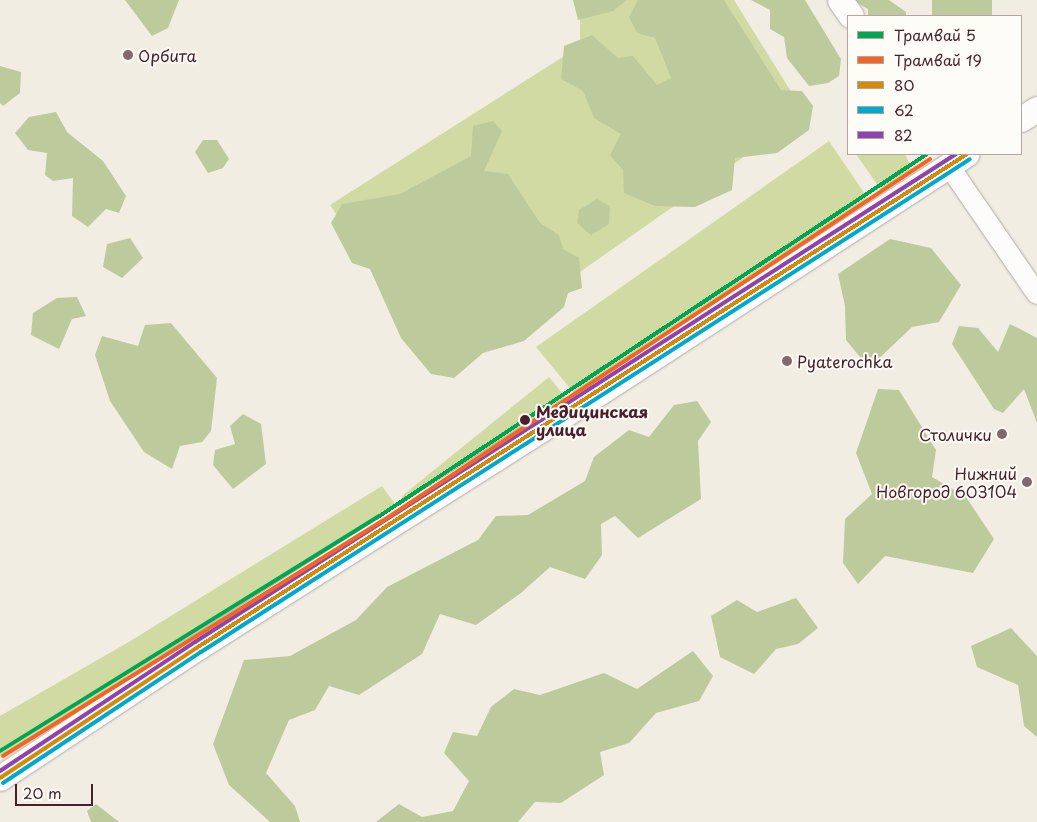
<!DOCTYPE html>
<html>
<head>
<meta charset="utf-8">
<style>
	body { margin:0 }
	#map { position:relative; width:1037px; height:822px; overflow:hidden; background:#f1ede3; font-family:"Playpen Sans",sans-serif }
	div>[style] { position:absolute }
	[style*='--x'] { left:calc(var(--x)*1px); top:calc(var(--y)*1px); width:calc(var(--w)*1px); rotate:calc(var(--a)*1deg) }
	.green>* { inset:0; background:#d2daa3; transform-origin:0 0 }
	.forest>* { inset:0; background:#bdca9c; transform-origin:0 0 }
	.roads { filter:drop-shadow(0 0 1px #b1a9a5) drop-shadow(0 0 1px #b1a9a5) }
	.minor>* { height:20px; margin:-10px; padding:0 10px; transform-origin:10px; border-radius:10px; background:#fdfcfb }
	.tertiary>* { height:25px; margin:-12.5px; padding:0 12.5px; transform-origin:12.5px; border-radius:12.5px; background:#fdfcfb }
	.bus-1>* { height:4px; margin:-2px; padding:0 2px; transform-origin:2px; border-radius:2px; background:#d48b09 }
	.bus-2>* { height:4px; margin:-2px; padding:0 2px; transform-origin:2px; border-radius:2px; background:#00a9ce }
	.bus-3>* { height:4px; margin:-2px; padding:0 2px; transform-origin:2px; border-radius:2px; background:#8e44ad }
	.tram-1>* { height:4px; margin:-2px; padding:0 2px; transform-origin:2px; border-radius:2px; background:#00a651 }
	.tram-2>* { height:4px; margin:-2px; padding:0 2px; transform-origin:2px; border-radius:2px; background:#f26522 }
	.dots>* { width:14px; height:14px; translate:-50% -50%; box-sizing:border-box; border:2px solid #fdfcf7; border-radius:50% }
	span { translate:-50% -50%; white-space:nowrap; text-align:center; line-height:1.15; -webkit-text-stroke:4px #fdfcf7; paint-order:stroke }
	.poi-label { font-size:16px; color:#4a1f2b }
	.left { translate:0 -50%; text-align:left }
	.right { translate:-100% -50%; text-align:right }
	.stop-label { font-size:16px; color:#4a1f2b; font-weight:700 }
	.legend { position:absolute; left:847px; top:15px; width:175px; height:140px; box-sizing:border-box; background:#fdfcf7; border:1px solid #b5a4a5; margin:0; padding:6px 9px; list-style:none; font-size:15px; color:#4a1f2b }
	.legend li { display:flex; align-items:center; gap:10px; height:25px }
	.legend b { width:25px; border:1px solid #b5a4a5 }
	.scale { position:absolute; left:15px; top:784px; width:78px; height:22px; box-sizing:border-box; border:2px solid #4a1f2b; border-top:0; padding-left:6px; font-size:15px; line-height:18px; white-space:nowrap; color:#4a1f2b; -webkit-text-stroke:4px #fdfcf7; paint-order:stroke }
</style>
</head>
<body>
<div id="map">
	<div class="green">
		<div style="clip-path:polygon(580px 0,734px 0,805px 114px,439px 371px,330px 205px,580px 46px)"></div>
		<div style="clip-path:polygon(829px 141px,869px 200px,574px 393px,536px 347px)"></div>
		<div style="clip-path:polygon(856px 154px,905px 154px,912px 170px,881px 190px)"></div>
		<div style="left:549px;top:377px;width:28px;height:190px;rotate:51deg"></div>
		<div style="clip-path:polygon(382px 486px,398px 508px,0 756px,0 716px,127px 643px)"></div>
	</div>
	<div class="forest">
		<div style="clip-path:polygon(125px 0,179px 0,168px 28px,152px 36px)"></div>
		<div style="clip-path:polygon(573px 0,627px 0,613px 11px,578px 20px)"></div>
		<div style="clip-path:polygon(638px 0,724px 0,781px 90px,802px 91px,813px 106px,809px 130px,777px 153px,735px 158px,732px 190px,695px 207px,655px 206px,624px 193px,623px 170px,610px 155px,621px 134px,594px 118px,583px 91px,561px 79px,564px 46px,592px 35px,618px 58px,633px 56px,657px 85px,671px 78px,655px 38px,637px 33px,629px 17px)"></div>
		<div style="clip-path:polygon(751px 0,805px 0,841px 59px,839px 76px,828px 83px,809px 86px,787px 58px,784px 37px,770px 29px,770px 10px)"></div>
		<div style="clip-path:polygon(852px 0,889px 0,906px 12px,906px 16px,868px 16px,868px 9px)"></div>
		<div style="left:932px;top:0;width:60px;height:16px"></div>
		<div style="clip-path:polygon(0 66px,21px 72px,20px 93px,3px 106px,0 103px)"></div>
		<div style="clip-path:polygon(56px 112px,67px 132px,103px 161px,126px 196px,119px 213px,106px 209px,88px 227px,72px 216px,73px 178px,53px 181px,45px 175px,47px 153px,28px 150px,15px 133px,29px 117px)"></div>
		<div style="clip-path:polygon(493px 121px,502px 131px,484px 171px,508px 174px,540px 223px,559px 235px,563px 249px,579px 258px,582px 288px,568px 293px,564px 307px,524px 341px,483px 353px,454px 378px,431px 374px,401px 338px,370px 269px,352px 263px,331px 223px,342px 204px,400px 194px,471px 156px,473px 126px)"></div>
		<div style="clip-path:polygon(203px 140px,217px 140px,229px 159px,223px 168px,208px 173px,195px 152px)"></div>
		<div style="clip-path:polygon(597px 199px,610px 206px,609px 224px,591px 235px,577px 223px,579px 210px)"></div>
		<div style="clip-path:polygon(130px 238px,143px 258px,122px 278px,103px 267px,107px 244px)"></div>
		<div style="clip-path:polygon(890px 239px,931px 248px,961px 285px,939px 322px,912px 327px,869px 368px,846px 340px,845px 306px,838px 274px)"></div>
		<div style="clip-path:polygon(77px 297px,86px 316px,72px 319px,59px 349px,31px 335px,33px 313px,57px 298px)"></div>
		<div style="clip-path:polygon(171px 323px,217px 378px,211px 431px,202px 442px,180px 446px,172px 469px,144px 452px,110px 401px,95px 355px,102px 336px,138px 346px,145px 325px)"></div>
		<div style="clip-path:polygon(1010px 324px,1037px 338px,1037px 423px,1024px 389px,1003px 413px,994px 409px,952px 344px,959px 326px,978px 328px,998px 352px)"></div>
		<div style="clip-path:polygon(878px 389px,899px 390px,936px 450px,932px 477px,966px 497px,994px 539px,973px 573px,885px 556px,858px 584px,843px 563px,845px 519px,872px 494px,856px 453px)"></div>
		<div style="clip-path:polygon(697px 401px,711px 422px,698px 441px,701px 499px,638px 538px,615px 516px,601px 524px,602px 555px,585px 579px,550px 567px,521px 593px,476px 625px,440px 614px,422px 654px,359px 695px,329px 686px,315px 710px,289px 720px,266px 773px,295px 806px,300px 822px,270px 822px,229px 785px,213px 744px,244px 660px,290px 656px,356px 620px,387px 587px,478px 540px,496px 516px,528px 515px,585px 481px,594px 457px,629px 430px,649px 437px,674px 405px)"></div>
		<div style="clip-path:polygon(243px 414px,261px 424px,266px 464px,233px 489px,213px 465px,215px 450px,235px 444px,230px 426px)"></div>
		<div style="clip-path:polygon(796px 598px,818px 628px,798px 644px,776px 649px,754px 674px,720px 657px,711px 616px,737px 600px,757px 612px)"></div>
		<div style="clip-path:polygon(1011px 628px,1037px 656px,1037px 737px,1024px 726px,1018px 685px,977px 667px,971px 646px)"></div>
		<div style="clip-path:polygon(693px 651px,713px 676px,699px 701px,656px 713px,629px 743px,600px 752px,604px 775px,561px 803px,535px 802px,518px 822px,376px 822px,399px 804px,422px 817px,453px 811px,469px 781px,444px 753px,453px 732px,477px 736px,491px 707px,514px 689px,540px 695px,604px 673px,637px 689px)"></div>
		<div style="clip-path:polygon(96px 804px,119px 822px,91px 822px,87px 811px)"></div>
	</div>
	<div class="roads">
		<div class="minor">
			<div style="--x:949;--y:166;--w:155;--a:55.5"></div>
		</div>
		<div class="tertiary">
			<div style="--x:840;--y:0;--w:19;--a:55"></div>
			<div style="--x:1021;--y:119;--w:19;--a:-32"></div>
			<div style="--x:0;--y:778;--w:237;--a:-33.5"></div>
			<div style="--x:198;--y:647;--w:452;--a:-32.4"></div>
			<div style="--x:580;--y:405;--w:461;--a:-33"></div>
		</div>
	</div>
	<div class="bus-1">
		<div style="--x:0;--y:778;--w:237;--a:-33.5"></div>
		<div style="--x:198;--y:647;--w:913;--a:-32.66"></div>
	</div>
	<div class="bus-2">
		<div style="--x:3;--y:783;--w:237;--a:-33.5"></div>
		<div style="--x:201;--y:652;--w:913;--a:-32.66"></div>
	</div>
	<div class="bus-3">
		<div style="--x:0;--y:771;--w:234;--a:-33.5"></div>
		<div style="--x:195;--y:642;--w:904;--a:-32.67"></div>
	</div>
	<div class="tram-1">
		<div style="--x:0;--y:751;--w:445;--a:-31.8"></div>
		<div style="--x:378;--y:517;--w:658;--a:-33.47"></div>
	</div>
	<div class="tram-2">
		<div style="--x:3;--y:756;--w:445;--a:-31.8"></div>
		<div style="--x:381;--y:522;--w:658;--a:-33.47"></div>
	</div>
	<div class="dots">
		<div style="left:128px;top:55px;background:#84676b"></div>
		<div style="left:787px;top:361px;background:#84676b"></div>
		<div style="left:525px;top:420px;background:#4a1f2b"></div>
		<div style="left:1002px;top:434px;background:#84676b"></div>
		<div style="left:1027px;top:482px;background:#84676b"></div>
	</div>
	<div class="poi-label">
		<span class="left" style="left:138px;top:55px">Орбита</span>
		<span class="left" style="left:797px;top:361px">Pyaterochka</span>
		<span class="right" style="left:992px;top:434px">Столички</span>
		<span class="right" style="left:1017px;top:482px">Нижний<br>Новгород 603104</span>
	</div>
	<div class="stop-label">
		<span class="left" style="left:536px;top:420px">Медицинская<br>улица</span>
	</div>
	<ul class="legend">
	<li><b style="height:6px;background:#00a651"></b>Трамвай 5</li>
	<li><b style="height:6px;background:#f26522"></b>Трамвай 19</li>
	<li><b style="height:6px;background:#d48b09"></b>80</li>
	<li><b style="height:6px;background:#00a9ce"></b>62</li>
	<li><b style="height:6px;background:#8e44ad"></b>82</li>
	</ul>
	<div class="scale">20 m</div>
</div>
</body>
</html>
